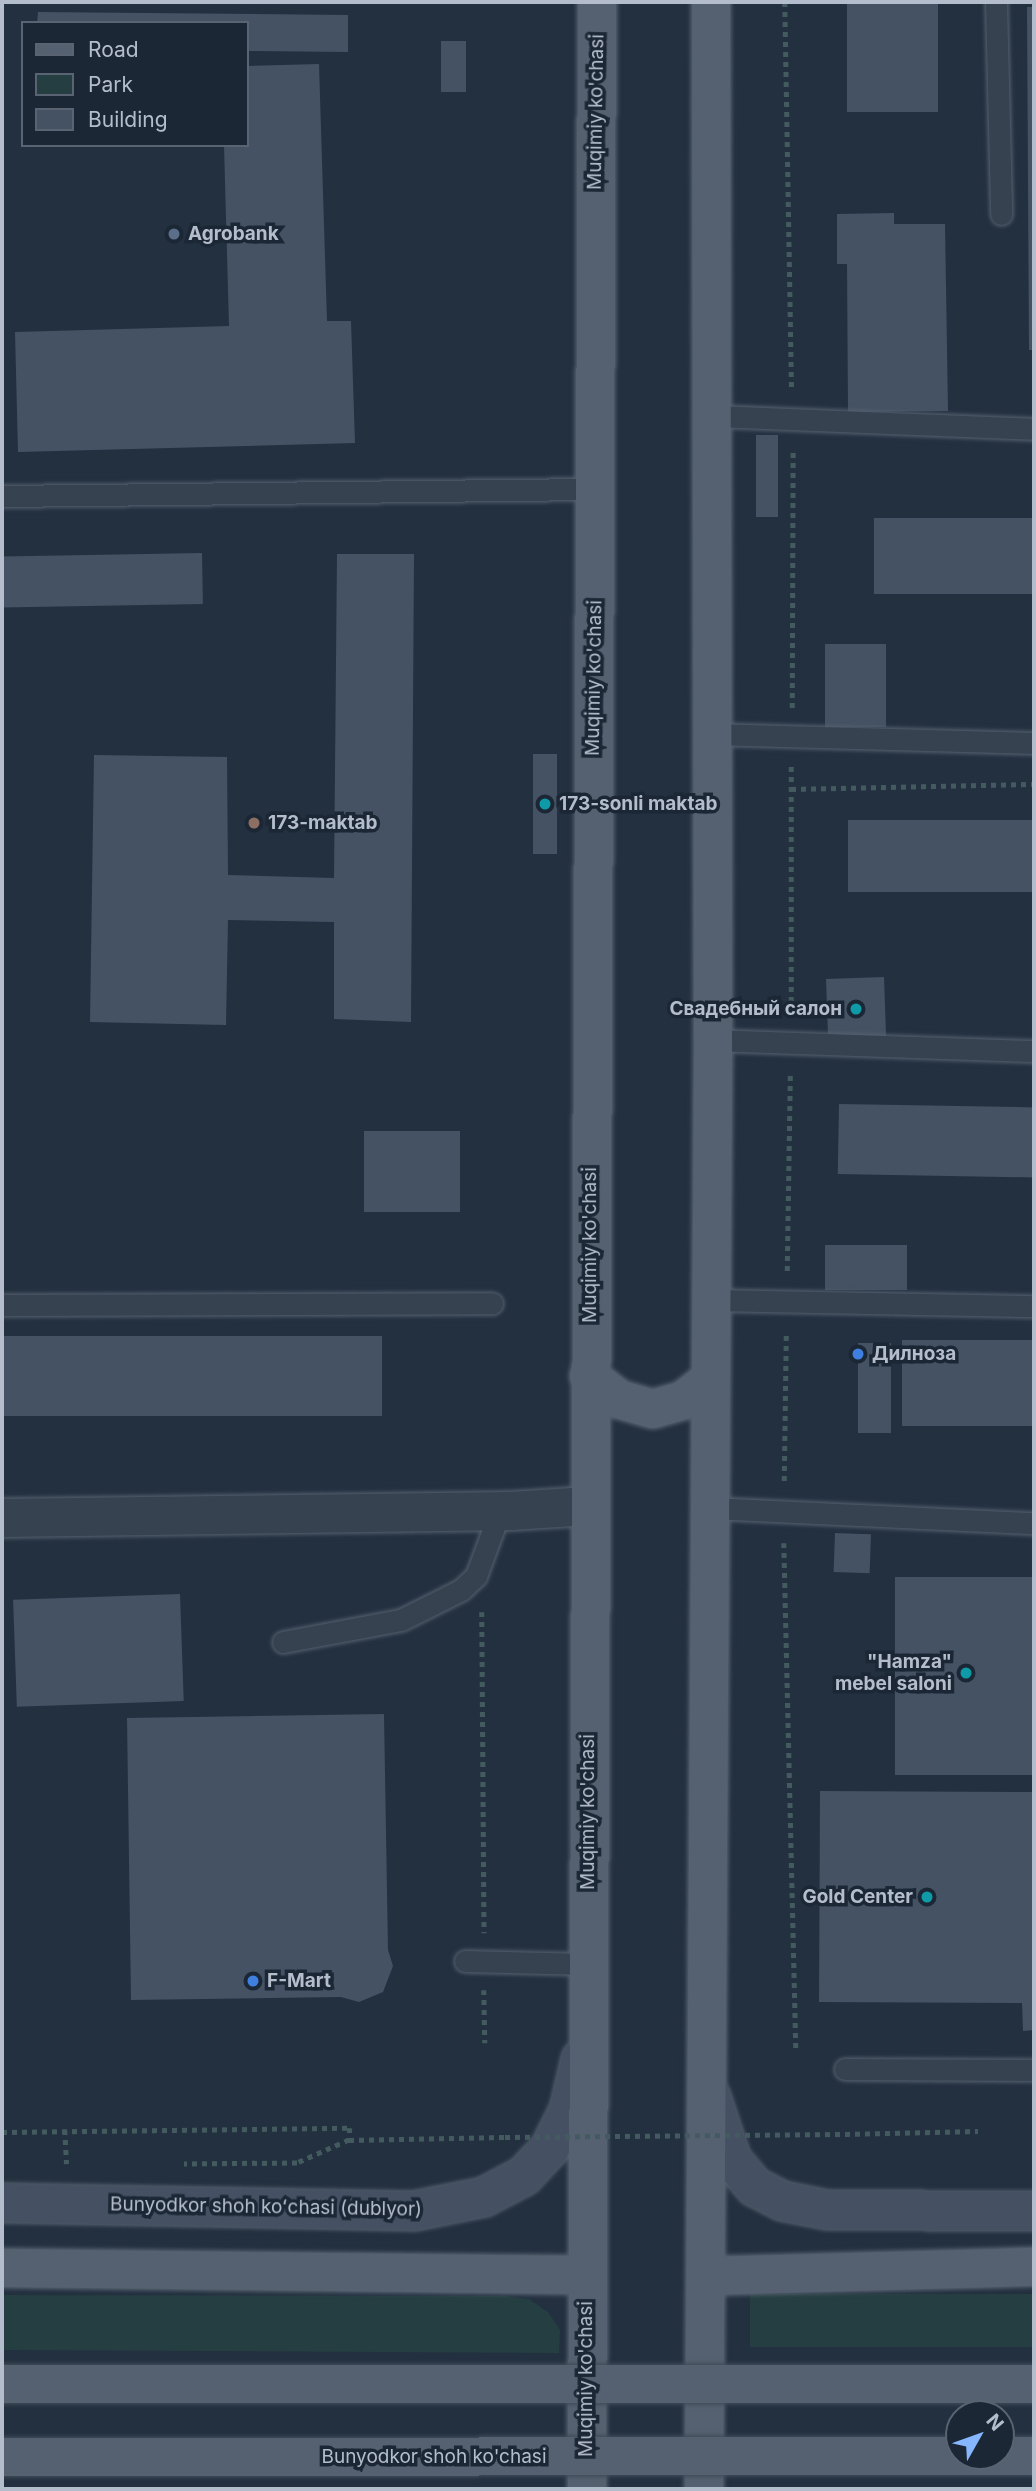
<!DOCTYPE html>
<html>
<head>
<meta charset="utf-8">
<style>
	body { margin:0 }
	#map { position:relative; width:1036px; height:2491px; overflow:hidden; background:#233040; font-family:Inter,sans-serif }
	div>[style] { position:absolute }
	[style*='--x'] { left:calc(var(--x)*1px); top:calc(var(--y)*1px); width:calc(var(--w)*1px); rotate:calc(var(--a)*1deg) }
	.green>* { inset:0; background:#253e41; transform-origin:0 0 }
	.building>* { inset:0; background:#445264; transform-origin:0 0 }
	.path>* { height:4.5px; margin-top:-2.25px; transform-origin:0; background:repeating-linear-gradient(90deg,#435b5e 0 5px,transparent 0 10px) }
	.roads { filter:drop-shadow(0 0 2px #55606e) drop-shadow(0 0 2px #55606e) }
	.lane>* { height:21px; margin:-10.5px; padding:0 10.5px; transform-origin:10.5px; border-radius:10.5px; background:#374250 }
	.street>* { height:38px; margin:-19px; padding:0 19px; transform-origin:19px; border-radius:19px; background:#374250 }
	.secondary>* { height:38px; margin:-19px; padding:0 19px; transform-origin:19px; border-radius:19px; background:#455163 }
	.primary>* { height:38px; margin:-19px; padding:0 19px; transform-origin:19px; border-radius:19px; background:#556170 }
	.path-bridge>* { height:4.5px; margin-top:-2.25px; transform-origin:0; background:repeating-linear-gradient(90deg,#435b5e 0 5px,transparent 0 10px) }
	.bridges { filter:drop-shadow(0 0 2px #414b59) drop-shadow(0 0 2px #414b59) }
	.primary-bridge>* { height:38px; margin:-19px; padding:0 19px; transform-origin:19px; border-radius:19px; background:#556170 }
	.dots>* { width:19px; height:19px; translate:-50% -50%; box-sizing:border-box; border:4px solid #1c2735; border-radius:50% }
	span { translate:-50% -50%; white-space:nowrap; text-align:center; line-height:1.15; -webkit-text-stroke:7px #1c2735; paint-order:stroke }
	.street-label { font-size:19px; color:#b4bdcb }
	.poi-label { font-size:19px; color:#b4bdcb; font-weight:700 }
	.left { translate:0 -50%; text-align:left }
	.right { translate:-100% -50%; text-align:right }
	.frame { position:absolute; inset:0; border:4px solid #b4bdcb; pointer-events:none }
	.legend { position:absolute; left:21px; top:21px; width:228px; height:126px; box-sizing:border-box; background:#1c2735; border:2px solid #596371; margin:0; padding:9px 12px; list-style:none; font-size:21px; color:#b4bdcb }
	.legend li { display:flex; align-items:center; gap:14px; height:35px }
	.legend b { width:35px; border:2px solid #596371 }
	.north { position:absolute; left:945px; top:2400px; width:70px; height:70px; box-sizing:border-box; background:#1c2735; border:2px solid #596371; border-radius:50%; rotate:50deg; font-size:19px; font-weight:700; line-height:28px; text-align:center; color:#b4bdcb }
	.north::after { content:''; display:block; margin:auto; width:24px; height:32px; background:#85b6fe; clip-path:polygon(50% 0,100% 100%,50% 72%,0 100%) }
</style>
</head>
<body>
<div id="map">
	<div class="green">
		<div style="left:1034px;top:2294px;width:53px;height:284px;rotate:90deg"></div>
		<div style="clip-path:polygon(2px 2295px,505px 2296px,529px 2299px,548px 2312px,560px 2330px,559px 2353px,2px 2350px)"></div>
	</div>
	<div class="building">
		<div style="left:847px;top:2px;width:91px;height:110px"></div>
		<div style="clip-path:polygon(1027px 7px,1034px 7px,1034px 350px,1029px 350px)"></div>
		<div style="clip-path:polygon(38px 12px,348px 15px,348px 52px,247px 51px,247px 23px,37px 23px)"></div>
		<div style="left:441px;top:41px;width:25px;height:51px"></div>
		<div style="clip-path:polygon(319px 64px,327px 321px,351px 321px,355px 443px,18px 452px,15px 332px,229px 326px,224px 145px,247px 145px,247px 66px)"></div>
		<div style="clip-path:polygon(894px 213px,894px 224px,945px 224px,948px 411px,848px 412px,847px 264px,837px 264px,837px 214px)"></div>
		<div style="left:756px;top:435px;width:22px;height:82px"></div>
		<div style="left:1034px;top:518px;width:76px;height:160px;rotate:90deg"></div>
		<div style="left:202px;top:553px;width:51px;height:200px;rotate:89deg"></div>
		<div style="clip-path:polygon(337px 554px,414px 554px,411px 1022px,334px 1019px,334px 922px,228px 920px,226px 1025px,90px 1022px,94px 755px,227px 757px,228px 875px,334px 878px)"></div>
		<div style="left:886px;top:644px;width:83px;height:61px;rotate:90deg"></div>
		<div style="left:533px;top:754px;width:24px;height:100px"></div>
		<div style="left:1034px;top:820px;width:72px;height:186px;rotate:90deg"></div>
		<div style="left:884px;top:977px;width:62px;height:58px;rotate:88deg"></div>
		<div style="left:839px;top:1104px;width:195px;height:70px;rotate:1deg"></div>
		<div style="left:364px;top:1131px;width:96px;height:81px"></div>
		<div style="left:825px;top:1245px;width:82px;height:45px"></div>
		<div style="left:2px;top:1336px;width:380px;height:80px"></div>
		<div style="left:902px;top:1340px;width:132px;height:86px"></div>
		<div style="left:858px;top:1343px;width:33px;height:90px"></div>
		<div style="left:835px;top:1533px;width:36px;height:39px;rotate:2deg"></div>
		<div style="left:1034px;top:1577px;width:198px;height:139px;rotate:90deg"></div>
		<div style="left:180px;top:1594px;width:107px;height:167px;rotate:88deg"></div>
		<div style="clip-path:polygon(384px 1714px,388px 1950px,393px 1966px,383px 1992px,359px 2002px,341px 1997px,131px 2000px,127px 1718px)"></div>
		<div style="clip-path:polygon(820px 1791px,1034px 1792px,1034px 2030px,1023px 2031px,1022px 2003px,819px 2002px)"></div>
	</div>
	<div class="path">
		<div style="--x:785;--y:2;--w:387;--a:89"></div>
		<div style="--x:792;--y:708;--w:257;--a:-89.8"></div>
		<div style="--x:791;--y:789;--w:243;--a:-1.2"></div>
		<div style="--x:791;--y:1012;--w:246;--a:-90"></div>
		<div style="--x:787;--y:1271;--w:197;--a:-89.1"></div>
		<div style="--x:784;--y:1481;--w:148;--a:-89.2"></div>
		<div style="--x:784;--y:1543;--w:506;--a:88.64"></div>
		<div style="--x:482;--y:1612;--w:321;--a:89.6"></div>
		<div style="--x:484;--y:1990;--w:53;--a:88.9"></div>
		<div style="--x:65;--y:2130;--w:34;--a:87"></div>
		<div style="--x:2;--y:2132;--w:348;--a:-0.7"></div>
		<div style="--x:350;--y:2128;--w:12;--a:95"></div>
		<div style="--x:349;--y:2140;--w:57;--a:156.1"></div>
		<div style="--x:297;--y:2163;--w:113;--a:179.5"></div>
		<div style="--x:845;--y:2134;--w:133;--a:-1.3"></div>
		<div style="--x:349;--y:2140;--w:156;--a:-1.1"></div>
	</div>
	<div class="roads">
		<div class="lane">
			<div style="--x:996;--y:2;--w:212;--a:88.6"></div>
			<div style="--x:713;--y:416;--w:321;--a:2.3"></div>
			<div style="--x:2;--y:496;--w:590;--a:-0.68"></div>
			<div style="--x:712;--y:734;--w:322;--a:1.6"></div>
			<div style="--x:713;--y:1040;--w:321;--a:2"></div>
			<div style="--x:711;--y:1300;--w:323;--a:1.1"></div>
			<div style="--x:2;--y:1305;--w:490;--a:-0.2"></div>
			<div style="--x:710;--y:1508;--w:324;--a:2.7"></div>
			<div style="--x:283;--y:1642;--w:120;--a:-10.6"></div>
			<div style="--x:401;--y:1620;--w:67;--a:-26.6"></div>
			<div style="--x:461;--y:1590;--w:21;--a:-43"></div>
			<div style="--x:476;--y:1576;--w:69;--a:-69.7"></div>
			<div style="--x:465;--y:1961;--w:122;--a:1.4"></div>
			<div style="--x:845;--y:2069;--w:189;--a:0.3"></div>
		</div>
		<div class="street">
			<div style="--x:2;--y:1518;--w:509;--a:-0.79"></div>
			<div style="--x:511;--y:1511;--w:78;--a:-3.7"></div>
		</div>
		<div class="secondary">
			<div style="--x:711;--y:2097;--w:66;--a:71.6"></div>
			<div style="--x:732;--y:2160;--w:35;--a:50"></div>
			<div style="--x:755;--y:2187;--w:30;--a:27"></div>
			<div style="--x:782;--y:2201;--w:47;--a:11.1"></div>
			<div style="--x:828;--y:2210;--w:206;--a:0.3"></div>
			<div style="--x:2;--y:2203;--w:412;--a:1.1"></div>
			<div style="--x:414;--y:2211;--w:71;--a:-11.3"></div>
			<div style="--x:484;--y:2197;--w:45;--a:-27.7"></div>
			<div style="--x:524;--y:2176;--w:38;--a:-47"></div>
			<div style="--x:550;--y:2148;--w:42;--a:-63.4"></div>
			<div style="--x:569;--y:2110;--w:52;--a:-76.8"></div>
		</div>
		<div class="primary">
			<div style="--x:589;--y:1376;--w:37;--a:38"></div>
			<div style="--x:618;--y:1399;--w:36;--a:16"></div>
			<div style="--x:653;--y:1409;--w:32;--a:-16"></div>
			<div style="--x:684;--y:1400;--w:34;--a:-38"></div>
			<div style="--x:2;--y:2268;--w:583;--a:0.69"></div>
			<div style="--x:706;--y:2276;--w:328;--a:-1.6"></div>
			<div style="--x:587;--y:2489;--w:2487;--a:-89.77"></div>
			<div style="--x:704;--y:2489;--w:1449;--a:-89.64"></div>
			<div style="--x:713;--y:1040;--w:1038;--a:-90.11"></div>
		</div>
	</div>
	<div class="path-bridge">
		<div style="--x:505;--y:2137;--w:340;--a:-0.5"></div>
	</div>
	<div class="bridges">
		<div class="primary-bridge">
			<div style="--x:2;--y:2384;--w:1032;--a:0"></div>
			<div style="--x:2;--y:2457;--w:1032;--a:-0.06"></div>
		</div>
	</div>
	<div class="dots">
		<div style="left:174px;top:234px;background:#5c6f8a"></div>
		<div style="left:545px;top:804px;background:#0f9aa8"></div>
		<div style="left:254px;top:823px;background:#8d6e63"></div>
		<div style="left:856px;top:1009px;background:#0f9aa8"></div>
		<div style="left:858px;top:1354px;background:#3f7fe0"></div>
		<div style="left:966px;top:1673px;background:#0f9aa8"></div>
		<div style="left:927px;top:1897px;background:#0f9aa8"></div>
		<div style="left:253px;top:1981px;background:#3f7fe0"></div>
	</div>
	<div class="street-label">
		<span style="left:596px;top:112px;rotate:-89deg">Muqimiy ko'chasi</span>
		<span style="left:594px;top:678px;rotate:-89deg">Muqimiy ko'chasi</span>
		<span style="left:590px;top:1245px;rotate:-90deg">Muqimiy ko'chasi</span>
		<span style="left:588px;top:1812px;rotate:-90deg">Muqimiy ko'chasi</span>
		<span style="left:266px;top:2207px;rotate:1deg">Bunyodkor shoh koʻchasi (dublyor)</span>
		<span style="left:586px;top:2379px;rotate:-90deg">Muqimiy ko'chasi</span>
		<span style="left:434px;top:2457px">Bunyodkor shoh ko'chasi</span>
	</div>
	<div class="poi-label">
		<span class="left" style="left:188px;top:234px">Agrobank</span>
		<span class="left" style="left:559px;top:804px">173-sonli maktab</span>
		<span class="left" style="left:268px;top:823px">173-maktab</span>
		<span class="right" style="left:842px;top:1009px">Свадебный салон</span>
		<span class="left" style="left:872px;top:1354px">Дилноза</span>
		<span class="right" style="left:952px;top:1673px">"Hamza"<br>mebel saloni</span>
		<span class="right" style="left:913px;top:1897px">Gold Center</span>
		<span class="left" style="left:267px;top:1981px">F-Mart</span>
	</div>
	<div class="frame"></div>
	<ul class="legend">
	<li><b style="height:9px;background:#556170"></b>Road</li>
	<li><b style="height:19px;background:#253e41"></b>Park</li>
	<li><b style="height:19px;background:#445264"></b>Building</li>
	</ul>
	<div class="north">N</div>
</div>
</body>
</html>
